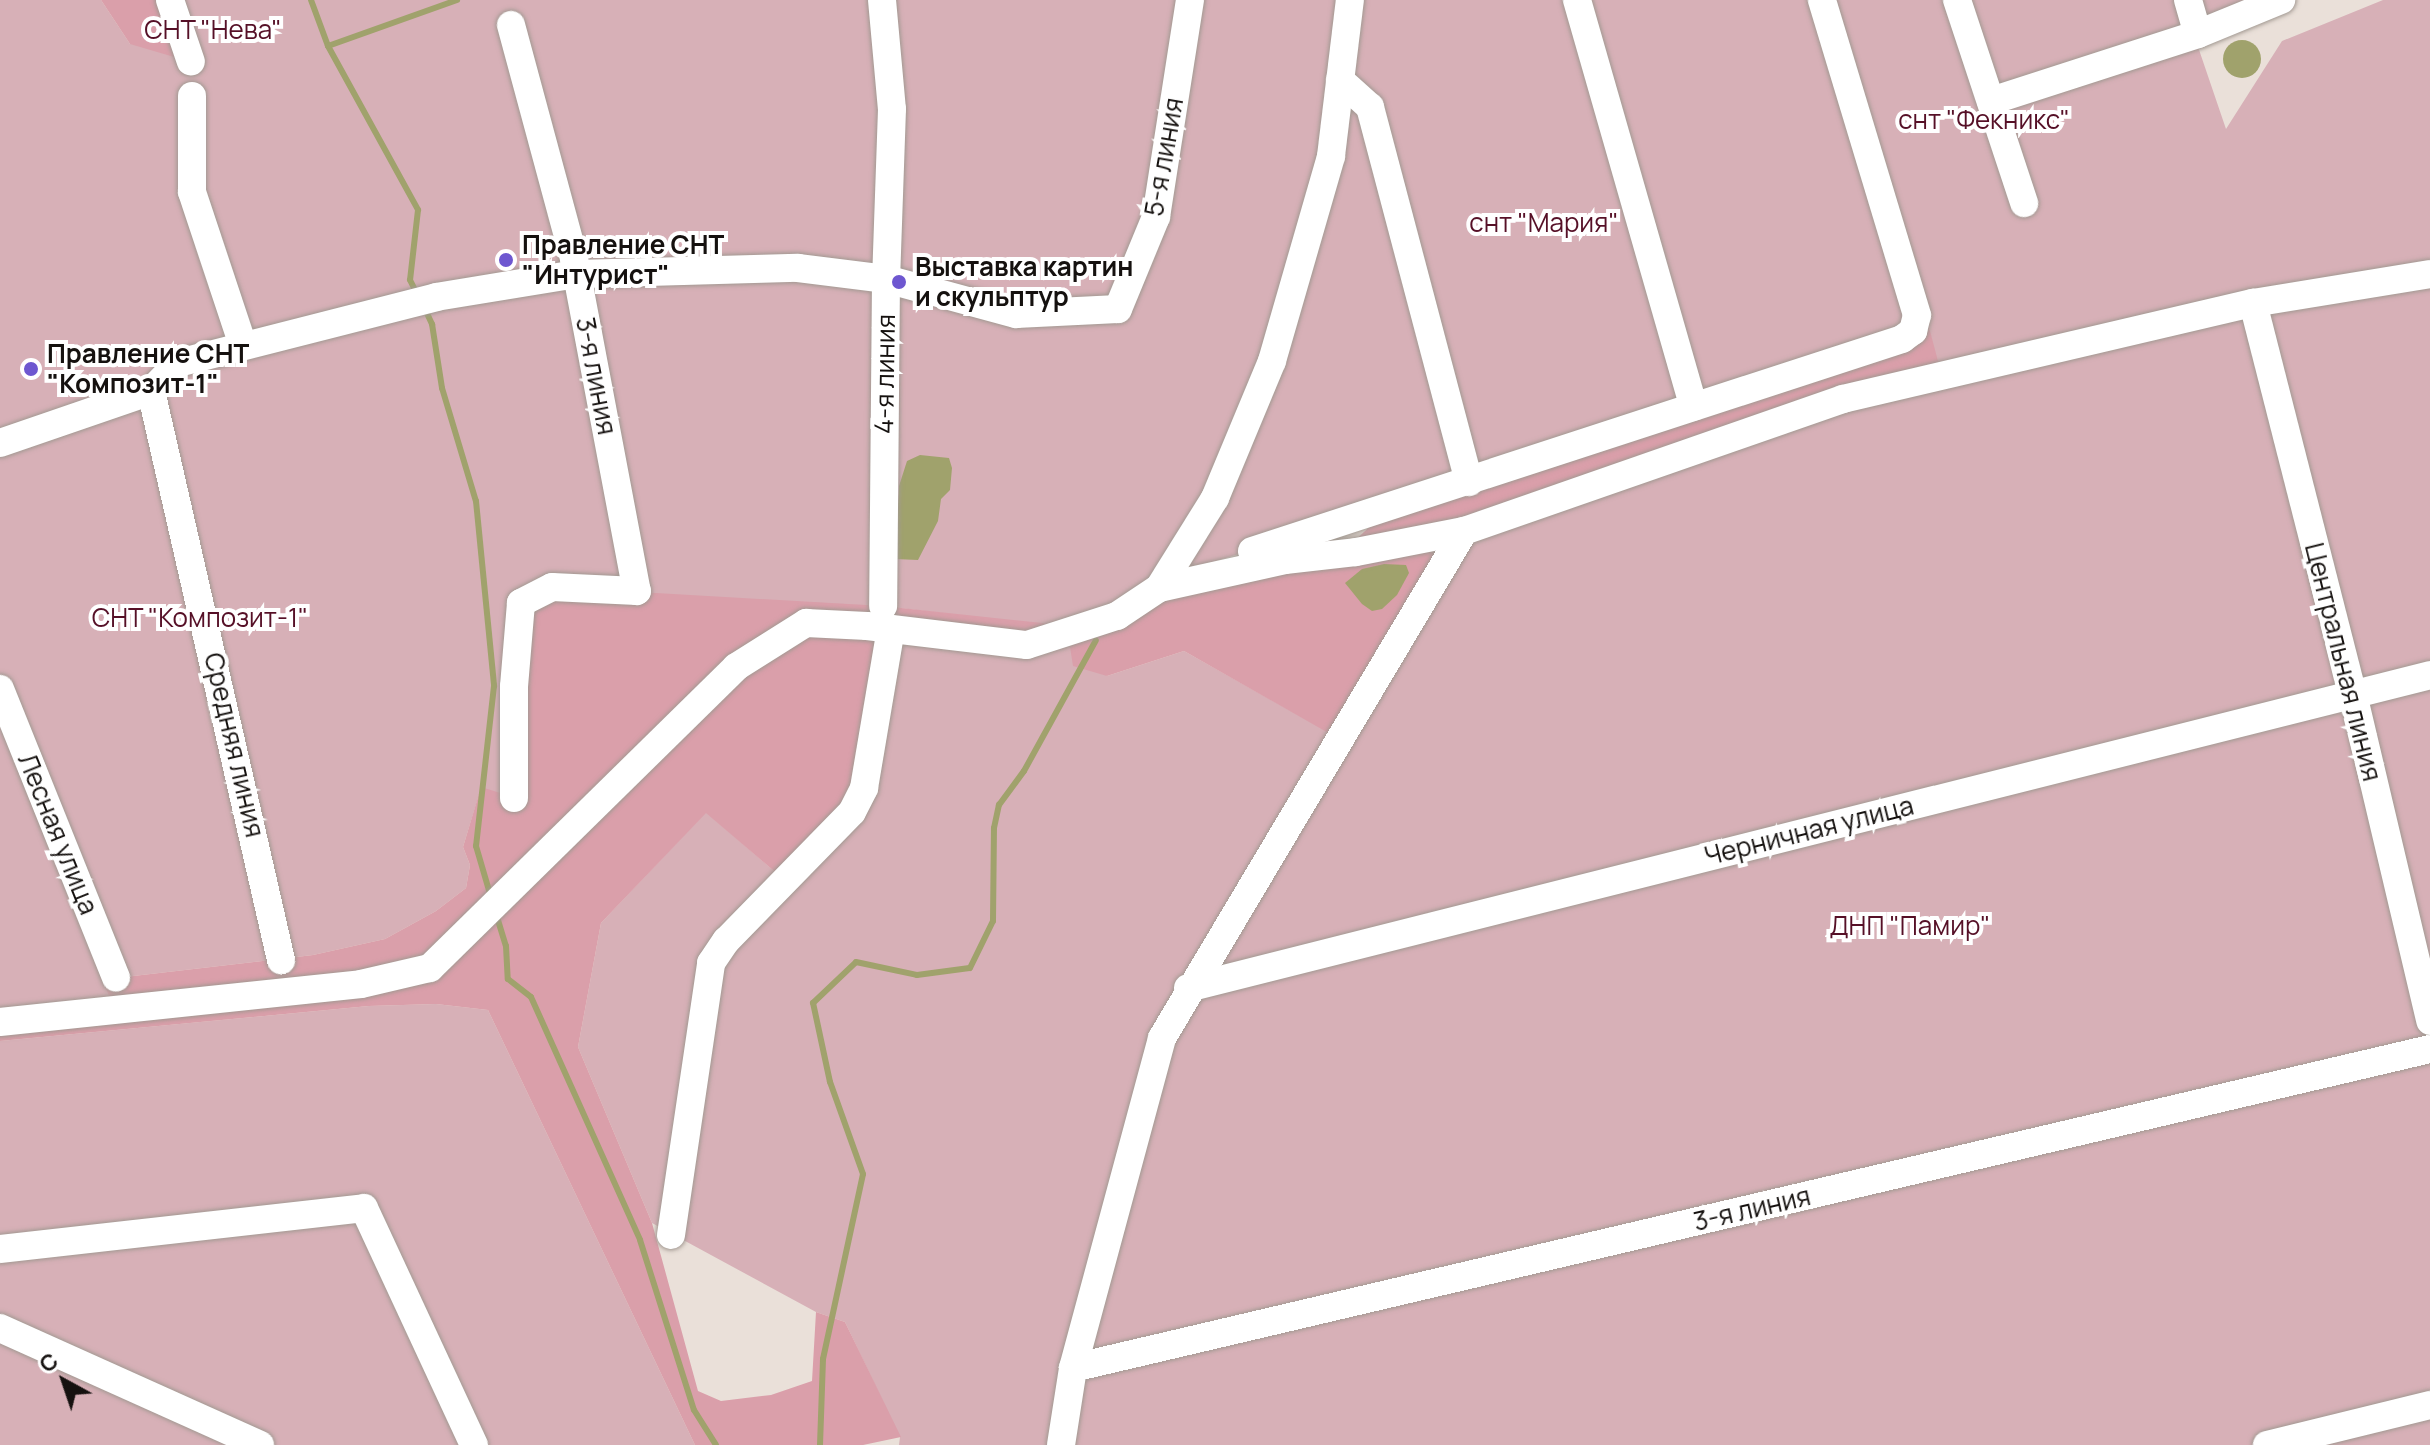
<!DOCTYPE html>
<html>
<head>
<meta charset="utf-8">
<style>
	body { margin:0 }
	#map { position:relative; width:2430px; height:1445px; overflow:hidden; background:#eae0d9; font-family:Manrope,sans-serif }
	div>[style] { position:absolute }
	[style*='--x'] { left:calc(var(--x)*1px); top:calc(var(--y)*1px); width:calc(var(--w)*1px); rotate:calc(var(--a)*1deg) }
	.green>* { inset:0; background:#d7b0b7 }
	.forest>* { inset:0; background:#da9faa }
	.water>* { inset:0; background:#a0a26c }
	.round { border-radius:50% }
	.stream>* { height:6px; margin:-3px; padding:0 3px; transform-origin:3px; border-radius:3px; background:#a0a26c }
	.roads { filter:drop-shadow(0 0 2px #a29992) drop-shadow(0 0 2px #a29992) }
	.minor>* { height:28px; margin:-14px; padding:0 14px; transform-origin:14px; border-radius:14px; background:#fff }
	.dots>* { width:22px; height:22px; translate:-50% -50%; box-sizing:border-box; border:4px solid #fff; border-radius:50% }
	span { translate:-50% -50%; white-space:nowrap; text-align:center; line-height:1.15; -webkit-text-stroke:8px #fff; paint-order:stroke }
	.park-label { font-size:26px; color:#561027 }
	.street-label { font-size:26px; color:#15110f }
	.poi-label { font-size:26px; color:#15110f; font-weight:700 }
	.left { translate:0 -50%; text-align:left }
	.north { position:absolute; left:24px; top:1341px; width:80px; height:80px; -webkit-text-stroke:6px #fff; paint-order:stroke; rotate:320deg; font-size:22px; font-weight:700; line-height:32px; text-align:center; color:#15110f }
	.north::after { content:''; display:block; margin:auto; width:28px; height:36px; background:#15110f; clip-path:polygon(50% 0,100% 100%,50% 72%,0 100%) }
</style>
</head>
<body>
<div id="map">
	<div class="green">
		<div style="clip-path:polygon(0 0,101px 0,130px 44px,170px 0,2281px 0,2194px 35px,2226px 129px,2282px 41px,2383px 0,2430px 0,2430px 1445px,899px 1445px,900px 1437px,845px 1322px,816px 1312px,652px 1223px,578px 1047px,601px 923px,706px 812px,781px 877px,893px 630px,1068px 634px,1107px 676px,1184px 651px,1339px 738px,1466px 530px,1915px 327px,1389px 508px,1167px 576px,1088px 615px,1052px 624px,1025px 623px,883px 606px,514px 798px,481px 788px,463px 847px,470px 865px,466px 888px,436px 911px,385px 939px,313px 955px,116px 978px,0 690px)"></div>
		<div style="clip-path:polygon(0 722px,41px 823px,110px 996px,0 1009px)"></div>
		<div style="clip-path:polygon(436px 1004px,488px 1010px,695px 1445px,0 1445px,0 1041px,369px 1006px)"></div>
	</div>
	<div class="forest">
		<div style="clip-path:polygon(101px 0,170px 0,191px 62px,130px 44px)"></div>
		<div style="clip-path:polygon(1917px 315px,1930px 331px,1942px 376px,1466px 530px,1339px 739px,1184px 651px,1107px 676px,1073px 666px,1068px 634px,893px 630px,864px 788px,781px 877px,706px 813px,601px 923px,578px 1047px,652px 1223px,698px 1391px,721px 1401px,771px 1395px,812px 1381px,816px 1312px,845px 1322px,901px 1437px,863px 1445px,695px 1445px,488px 1010px,436px 1004px,369px 1006px,0 1041px,0 1009px,109px 996px,41px 823px,116px 978px,313px 955px,385px 939px,436px 911px,466px 888px,470px 865px,463px 847px,481px 787px,513px 797px,517px 632px,552px 587px,883px 606px,1052px 624px,1088px 615px,1137px 590px,1341px 554px,1389px 508px,1902px 339px)"></div>
	</div>
	<div class="water">
		<div class="round" style="left:2223px;top:40px;width:38px;height:38px"></div>
		<div style="clip-path:polygon(920px 455px,949px 458px,952px 468px,950px 490px,941px 499px,938px 521px,918px 560px,895px 559px,899px 486px,907px 461px)"></div>
		<div style="clip-path:polygon(1384px 564px,1406px 565px,1409px 573px,1397px 595px,1382px 609px,1372px 611px,1362px 604px,1345px 583px,1362px 569px)"></div>
	</div>
	<div class="stream">
		<div style="--x:311;--y:0;--w:49;--a:69.7"></div>
		<div style="--x:328;--y:46;--w:187;--a:61.2"></div>
		<div style="--x:418;--y:210;--w:70;--a:96.5"></div>
		<div style="--x:410;--y:280;--w:13;--a:63"></div>
		<div style="--x:328;--y:46;--w:137;--a:-19.6"></div>
		<div style="--x:425;--y:309;--w:17;--a:65"></div>
		<div style="--x:432;--y:324;--w:65;--a:81.1"></div>
		<div style="--x:442;--y:388;--w:118;--a:73.3"></div>
		<div style="--x:476;--y:501;--w:186;--a:84.4"></div>
		<div style="--x:494;--y:686;--w:161;--a:96.4"></div>
		<div style="--x:476;--y:846;--w:50;--a:73.7"></div>
		<div style="--x:497;--y:917;--w:30;--a:73"></div>
		<div style="--x:506;--y:946;--w:33;--a:87"></div>
		<div style="--x:508;--y:979;--w:29;--a:38"></div>
		<div style="--x:531;--y:997;--w:266;--a:65.8"></div>
		<div style="--x:640;--y:1240;--w:178;--a:72.4"></div>
		<div style="--x:694;--y:1410;--w:41;--a:57.8"></div>
		<div style="--x:820;--y:1445;--w:86;--a:-88"></div>
		<div style="--x:823;--y:1359;--w:189;--a:-77.8"></div>
		<div style="--x:863;--y:1174;--w:98;--a:-109.7"></div>
		<div style="--x:830;--y:1082;--w:81;--a:-102.1"></div>
		<div style="--x:813;--y:1003;--w:59;--a:-43.6"></div>
		<div style="--x:856;--y:962;--w:62;--a:12"></div>
		<div style="--x:917;--y:975;--w:53;--a:-7.5"></div>
		<div style="--x:970;--y:968;--w:52;--a:-63.9"></div>
		<div style="--x:993;--y:921;--w:93;--a:-89.4"></div>
		<div style="--x:994;--y:828;--w:24;--a:-78"></div>
		<div style="--x:999;--y:805;--w:42;--a:-53.7"></div>
		<div style="--x:1024;--y:771;--w:149;--a:-61.2"></div>
	</div>
	<div class="roads">
		<div class="minor">
			<div style="--x:170;--y:0;--w:65;--a:71.3"></div>
			<div style="--x:882;--y:0;--w:109;--a:84.8"></div>
			<div style="--x:892;--y:109;--w:170;--a:92"></div>
			<div style="--x:886;--y:279;--w:327;--a:90.5"></div>
			<div style="--x:1577;--y:0;--w:423;--a:74"></div>
			<div style="--x:1957;--y:0;--w:214;--a:71.7"></div>
			<div style="--x:2188;--y:0;--w:35;--a:74"></div>
			<div style="--x:511;--y:25;--w:242;--a:74.9"></div>
			<div style="--x:574;--y:259;--w:338;--a:79.3"></div>
			<div style="--x:637;--y:591;--w:85;--a:-177.3"></div>
			<div style="--x:552;--y:587;--w:35;--a:153"></div>
			<div style="--x:521;--y:603;--w:84;--a:94.8"></div>
			<div style="--x:514;--y:687;--w:111;--a:90"></div>
			<div style="--x:1340;--y:80;--w:40;--a:42"></div>
			<div style="--x:1370;--y:107;--w:388;--a:75.2"></div>
			<div style="--x:192;--y:96;--w:96;--a:90"></div>
			<div style="--x:192;--y:192;--w:161;--a:71.6"></div>
			<div style="--x:1991;--y:101;--w:218;--a:-17.9"></div>
			<div style="--x:2198;--y:34;--w:90;--a:-22.3"></div>
			<div style="--x:2253;--y:303;--w:404;--a:75.7"></div>
			<div style="--x:2353;--y:694;--w:336;--a:76.7"></div>
			<div style="--x:151;--y:391;--w:584;--a:77.13"></div>
			<div style="--x:0;--y:443;--w:160;--a:-19"></div>
			<div style="--x:151;--y:391;--w:39;--a:-46"></div>
			<div style="--x:178;--y:363;--w:266;--a:-14.3"></div>
			<div style="--x:436;--y:297;--w:143;--a:-9.3"></div>
			<div style="--x:577;--y:274;--w:221;--a:-1.6"></div>
			<div style="--x:798;--y:268;--w:89;--a:7.1"></div>
			<div style="--x:886;--y:279;--w:135;--a:15.1"></div>
			<div style="--x:1016;--y:314;--w:102;--a:-2.8"></div>
			<div style="--x:1118;--y:309;--w:100;--a:-67.6"></div>
			<div style="--x:1156;--y:217;--w:220;--a:-81.1"></div>
			<div style="--x:1252;--y:551;--w:684;--a:-18.06"></div>
			<div style="--x:1902;--y:339;--w:14;--a:-36"></div>
			<div style="--x:1913;--y:331;--w:16;--a:-76"></div>
			<div style="--x:1917;--y:315;--w:329;--a:-106.8"></div>
			<div style="--x:1159;--y:588;--w:106;--a:-58.1"></div>
			<div style="--x:1215;--y:498;--w:148;--a:-67.4"></div>
			<div style="--x:1272;--y:361;--w:213;--a:-73.9"></div>
			<div style="--x:1331;--y:156;--w:157;--a:-83.1"></div>
			<div style="--x:0;--y:689;--w:311;--a:68.1"></div>
			<div style="--x:1188;--y:988;--w:1281;--a:-14.14"></div>
			<div style="--x:0;--y:1022;--w:363;--a:-6"></div>
			<div style="--x:361;--y:984;--w:71;--a:-13.1"></div>
			<div style="--x:430;--y:968;--w:429;--a:-44.5"></div>
			<div style="--x:736;--y:667;--w:83;--a:-32.2"></div>
			<div style="--x:806;--y:623;--w:61;--a:2.8"></div>
			<div style="--x:867;--y:626;--w:161;--a:6.8"></div>
			<div style="--x:1027;--y:645;--w:95;--a:-17.9"></div>
			<div style="--x:1117;--y:616;--w:50;--a:-33.7"></div>
			<div style="--x:1159;--y:588;--w:129;--a:-12.5"></div>
			<div style="--x:1285;--y:560;--w:71;--a:-6.4"></div>
			<div style="--x:1356;--y:552;--w:110;--a:-11"></div>
			<div style="--x:1464;--y:531;--w:401;--a:-19.2"></div>
			<div style="--x:1843;--y:399;--w:421;--a:-13.2"></div>
			<div style="--x:2253;--y:303;--w:179;--a:-9.3"></div>
			<div style="--x:671;--y:1235;--w:275;--a:-81.6"></div>
			<div style="--x:711;--y:963;--w:27;--a:-56"></div>
			<div style="--x:726;--y:941;--w:180;--a:-45.7"></div>
			<div style="--x:852;--y:812;--w:27;--a:-63"></div>
			<div style="--x:864;--y:788;--w:161;--a:-80.4"></div>
			<div style="--x:0;--y:1249;--w:366;--a:-6.4"></div>
			<div style="--x:364;--y:1208;--w:261;--a:65.1"></div>
			<div style="--x:0;--y:1328;--w:285;--a:24.2"></div>
			<div style="--x:1073;--y:1368;--w:1394;--a:-13.23"></div>
			<div style="--x:1061;--y:1445;--w:78;--a:-81.1"></div>
			<div style="--x:1073;--y:1368;--w:342;--a:-74.9"></div>
			<div style="--x:1162;--y:1038;--w:590;--a:-59.22"></div>
			<div style="--x:2267;--y:1445;--w:168;--a:-13.8"></div>
		</div>
	</div>
	<div class="dots">
		<div style="left:506px;top:260px;background:#6e57d0"></div>
		<div style="left:899px;top:282px;background:#6e57d0"></div>
		<div style="left:31px;top:369px;background:#6e57d0"></div>
	</div>
	<div class="park-label">
		<span style="left:213px;top:30px">СНТ "Нева"</span>
		<span style="left:1984px;top:120px">снт "Фекникс"</span>
		<span style="left:1544px;top:223px">снт "Мария"</span>
		<span style="left:200px;top:618px">СНТ "Композит-1"</span>
		<span style="left:1910px;top:926px">ДНП "Памир"</span>
	</div>
	<div class="street-label">
		<span style="left:1164px;top:157px;rotate:-80deg">5-я линия</span>
		<span style="left:885px;top:374px;rotate:-89deg">4-я линия</span>
		<span style="left:596px;top:376px;rotate:79deg">3-я линия</span>
		<span style="left:2343px;top:662px;rotate:76deg">Центральная линия</span>
		<span style="left:234px;top:745px;rotate:77deg">Средняя линия</span>
		<span style="left:1809px;top:831px;rotate:-14deg">Черничная улица</span>
		<span style="left:58px;top:834px;rotate:68deg">Лесная улица</span>
		<span style="left:1752px;top:1209px;rotate:-13deg">3-я линия</span>
	</div>
	<div class="poi-label">
		<span class="left" style="left:522px;top:260px">Правление СНТ<br>"Интурист"</span>
		<span class="left" style="left:915px;top:282px">Выставка картин<br>и скульптур</span>
		<span class="left" style="left:47px;top:369px">Правление СНТ<br>"Композит-1"</span>
	</div>
	<div class="north">С</div>
</div>
</body>
</html>
